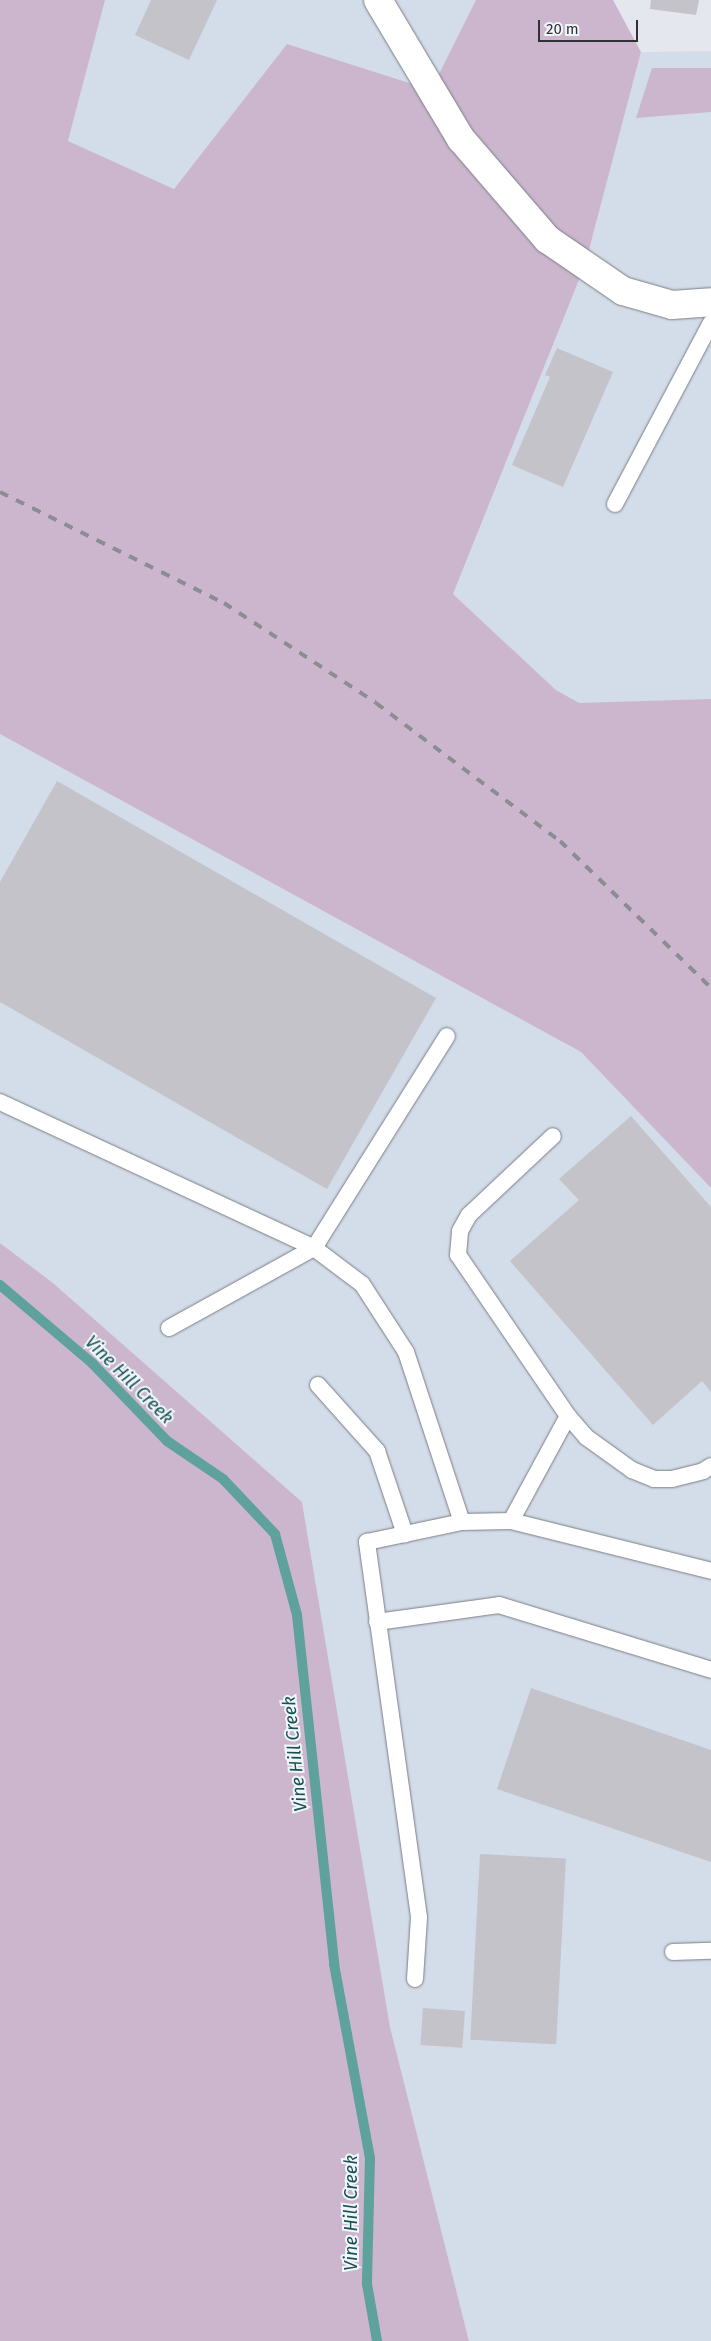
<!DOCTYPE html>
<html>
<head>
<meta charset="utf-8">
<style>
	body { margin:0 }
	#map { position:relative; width:711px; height:2341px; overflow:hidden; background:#e4e8ee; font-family:"Fira Sans",sans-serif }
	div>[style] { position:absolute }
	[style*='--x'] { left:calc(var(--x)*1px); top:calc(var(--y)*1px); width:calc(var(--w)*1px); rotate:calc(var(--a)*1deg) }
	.built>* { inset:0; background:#d3dce9 }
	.green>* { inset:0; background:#cbb6ce }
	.stream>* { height:10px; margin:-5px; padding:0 5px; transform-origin:5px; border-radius:5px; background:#5fa19d }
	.building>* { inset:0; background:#c4c3ca; transform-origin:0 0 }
	.roads { filter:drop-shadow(0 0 1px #7a7e83) drop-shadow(0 0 1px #7a7e83) }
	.lane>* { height:16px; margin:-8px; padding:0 8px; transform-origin:8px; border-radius:8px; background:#fff }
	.street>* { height:28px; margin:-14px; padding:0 14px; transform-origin:14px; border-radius:14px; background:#fff }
	.rail>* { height:4px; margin-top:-2px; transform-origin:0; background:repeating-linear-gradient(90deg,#8b8d92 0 9px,transparent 0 18px) }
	span { translate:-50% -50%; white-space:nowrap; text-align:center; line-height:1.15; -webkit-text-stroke:4px #f1f6fc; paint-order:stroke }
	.water-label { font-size:18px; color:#18524f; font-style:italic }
	.scale { position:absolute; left:538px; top:20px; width:100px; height:22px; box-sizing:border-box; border:2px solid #303134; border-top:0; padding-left:6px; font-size:15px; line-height:18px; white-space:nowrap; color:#303134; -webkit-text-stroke:4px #f1f6fc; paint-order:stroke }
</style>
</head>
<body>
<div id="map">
	<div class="built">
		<div style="clip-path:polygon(105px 0,476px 0,432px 91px,287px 44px,174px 189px,68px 141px)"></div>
		<div style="clip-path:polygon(711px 51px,711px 834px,453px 594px,585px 265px,641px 52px)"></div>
		<div style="clip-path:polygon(0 734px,581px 1052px,711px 1188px,711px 2341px,469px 2341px,390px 2027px,302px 1502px,53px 1283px,0 1243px)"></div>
	</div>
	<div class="green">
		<div style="clip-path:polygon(0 0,105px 0,68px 141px,174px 189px,287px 44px,431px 90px,476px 0,613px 0,641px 52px,585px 265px,453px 594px,556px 690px,579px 703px,711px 699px,711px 1188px,581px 1052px,0 734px)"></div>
		<div style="clip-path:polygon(652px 68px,711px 68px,711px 112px,636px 118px)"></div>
		<div style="clip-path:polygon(0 1243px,53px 1283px,302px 1502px,390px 2027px,469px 2341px,0 2341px)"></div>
	</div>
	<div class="stream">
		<div style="--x:0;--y:1285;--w:121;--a:40.3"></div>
		<div style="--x:92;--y:1363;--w:108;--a:46.1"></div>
		<div style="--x:167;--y:1441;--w:68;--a:34.2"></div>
		<div style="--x:223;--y:1479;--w:76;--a:46.6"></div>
		<div style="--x:275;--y:1534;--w:84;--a:74.8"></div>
		<div style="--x:297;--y:1615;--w:351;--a:83.9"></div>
		<div style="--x:334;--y:1964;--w:197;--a:79.5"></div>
		<div style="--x:370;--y:2158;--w:126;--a:91.4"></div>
		<div style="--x:367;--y:2284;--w:58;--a:80"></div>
	</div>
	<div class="building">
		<div style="clip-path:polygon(151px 0,217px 0,189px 60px,135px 35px)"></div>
		<div style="clip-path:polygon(651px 0,699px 0,696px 15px,650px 9px)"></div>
		<div style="clip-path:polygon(557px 348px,613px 372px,563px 487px,512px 465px,550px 377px,545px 375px)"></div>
		<div style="clip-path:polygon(57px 781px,436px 998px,327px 1189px,0 1002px,0 882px)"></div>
		<div style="clip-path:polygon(631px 1116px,711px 1207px,711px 1392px,702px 1381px,653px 1425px,510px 1261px,579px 1200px,559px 1179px)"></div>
		<div style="clip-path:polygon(531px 1688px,711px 1750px,711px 1862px,497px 1789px)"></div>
		<div style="left:480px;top:1854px;width:86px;height:186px;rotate:3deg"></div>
		<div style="left:423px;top:2008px;width:42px;height:37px;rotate:4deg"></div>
	</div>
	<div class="roads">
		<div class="lane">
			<div style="--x:615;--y:504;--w:205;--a:-62.1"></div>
			<div style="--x:0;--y:1102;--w:346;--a:24.9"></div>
			<div style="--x:314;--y:1248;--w:60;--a:36.9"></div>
			<div style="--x:362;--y:1284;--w:81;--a:57.1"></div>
			<div style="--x:406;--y:1352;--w:179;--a:71.8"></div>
			<div style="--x:169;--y:1328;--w:166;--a:-28.9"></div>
			<div style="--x:314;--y:1248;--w:250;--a:-57.9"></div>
			<div style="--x:318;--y:1385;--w:89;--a:48.2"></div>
			<div style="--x:377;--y:1451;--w:88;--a:71.4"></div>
			<div style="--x:568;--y:1416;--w:28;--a:49"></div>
			<div style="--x:586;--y:1437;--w:57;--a:35.7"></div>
			<div style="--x:632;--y:1470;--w:24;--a:22"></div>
			<div style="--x:654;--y:1479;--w:18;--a:0"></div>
			<div style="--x:672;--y:1479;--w:32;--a:-14"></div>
			<div style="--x:703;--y:1471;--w:9;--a:-32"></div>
			<div style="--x:511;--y:1521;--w:119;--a:-61.5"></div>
			<div style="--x:568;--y:1416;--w:195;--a:-124.3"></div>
			<div style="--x:458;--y:1255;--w:24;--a:-85"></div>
			<div style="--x:460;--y:1231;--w:18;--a:-61"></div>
			<div style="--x:469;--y:1215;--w:115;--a:-43.2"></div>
			<div style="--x:377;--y:1622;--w:123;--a:-7.9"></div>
			<div style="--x:499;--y:1605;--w:222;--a:17"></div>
			<div style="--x:673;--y:1952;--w:38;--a:-2"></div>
			<div style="--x:415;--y:1979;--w:62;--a:-86.3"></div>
			<div style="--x:419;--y:1917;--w:379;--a:-97.9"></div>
			<div style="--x:367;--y:1542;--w:97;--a:-11.9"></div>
			<div style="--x:462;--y:1522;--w:49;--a:-1.2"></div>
			<div style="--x:511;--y:1521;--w:206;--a:14"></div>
		</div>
		<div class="street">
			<div style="--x:378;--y:0;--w:162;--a:59.2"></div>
			<div style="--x:461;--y:139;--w:132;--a:49.3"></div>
			<div style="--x:547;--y:239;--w:92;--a:34.4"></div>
			<div style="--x:623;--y:291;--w:51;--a:15.9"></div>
			<div style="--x:672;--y:305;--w:39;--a:-4"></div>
		</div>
	</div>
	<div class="rail">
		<div style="--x:0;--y:492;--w:250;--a:26.4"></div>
		<div style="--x:224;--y:603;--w:182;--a:33.3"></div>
		<div style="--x:376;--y:703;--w:230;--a:36.9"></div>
		<div style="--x:560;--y:841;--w:211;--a:44.2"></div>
	</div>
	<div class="water-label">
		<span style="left:129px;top:1380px;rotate:45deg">Vine Hill Creek</span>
		<span style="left:295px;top:1754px;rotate:-96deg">Vine Hill Creek</span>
		<span style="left:351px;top:2213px;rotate:-90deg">Vine Hill Creek</span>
	</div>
	<div class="scale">20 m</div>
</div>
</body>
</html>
